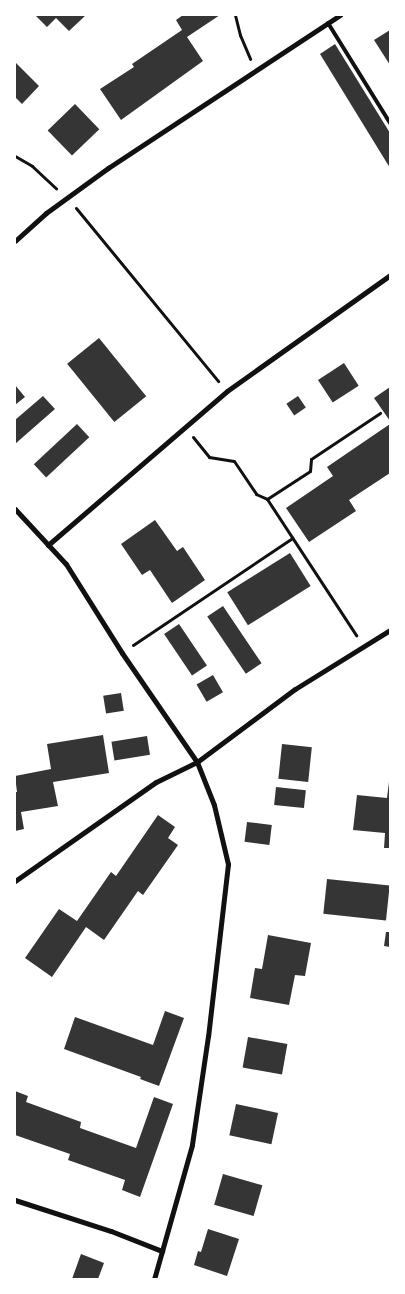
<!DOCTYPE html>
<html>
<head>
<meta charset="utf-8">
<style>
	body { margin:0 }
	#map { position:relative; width:405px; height:1294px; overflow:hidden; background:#fff; font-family:Ubuntu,sans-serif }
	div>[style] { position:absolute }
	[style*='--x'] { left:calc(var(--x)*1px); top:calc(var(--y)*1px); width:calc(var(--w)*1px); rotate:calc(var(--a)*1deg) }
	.building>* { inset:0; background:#353535; transform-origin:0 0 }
	.path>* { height:3px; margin:-1.5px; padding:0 1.5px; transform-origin:1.5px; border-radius:1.5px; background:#111 }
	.service>* { height:4px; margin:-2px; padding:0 2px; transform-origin:2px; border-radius:2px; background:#111 }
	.minor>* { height:5px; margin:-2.5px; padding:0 2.5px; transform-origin:2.5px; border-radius:2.5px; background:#111 }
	span { translate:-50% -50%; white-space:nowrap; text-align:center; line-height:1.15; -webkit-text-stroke:4.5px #fff; paint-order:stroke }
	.frame { position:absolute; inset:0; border:16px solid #fff; pointer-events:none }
</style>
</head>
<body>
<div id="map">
	<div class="building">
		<div style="clip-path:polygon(35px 15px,86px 15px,69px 31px,56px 18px,47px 27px)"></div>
		<div style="clip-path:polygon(183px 15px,220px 15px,187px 37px,203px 61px,121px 120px,100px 89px,134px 67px,132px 64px,182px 30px,176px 20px)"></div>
		<div style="clip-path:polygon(390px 30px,390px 65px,374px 40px)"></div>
		<div style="clip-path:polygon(335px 44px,390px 133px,390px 168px,320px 54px)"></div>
		<div style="clip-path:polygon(15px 62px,39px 86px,22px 104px,15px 97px)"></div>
		<div style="left:75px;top:104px;width:35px;height:38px;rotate:46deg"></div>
		<div style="left:99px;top:338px;width:75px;height:41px;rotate:51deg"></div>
		<div style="left:344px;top:363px;width:27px;height:31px;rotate:57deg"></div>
		<div style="clip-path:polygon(15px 385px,25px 397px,15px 405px)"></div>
		<div style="clip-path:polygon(390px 387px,390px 421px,374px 398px)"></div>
		<div style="clip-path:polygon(43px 396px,55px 409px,15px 444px,15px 420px)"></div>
		<div style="left:298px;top:396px;width:14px;height:14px;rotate:56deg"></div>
		<div style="left:77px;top:424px;width:18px;height:59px;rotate:47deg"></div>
		<div style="clip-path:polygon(390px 424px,390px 473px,349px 500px,356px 511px,309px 542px,286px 508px,333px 476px,327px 467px)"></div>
		<div style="clip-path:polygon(155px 520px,177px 551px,183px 547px,205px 580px,172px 603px,150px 570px,142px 575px,121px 544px)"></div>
		<div style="left:290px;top:553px;width:39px;height:74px;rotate:58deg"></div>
		<div style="left:223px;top:606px;width:69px;height:19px;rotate:56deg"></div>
		<div style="left:179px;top:624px;width:50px;height:18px;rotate:56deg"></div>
		<div style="left:213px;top:675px;width:20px;height:19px;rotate:60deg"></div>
		<div style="left:121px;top:693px;width:18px;height:18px;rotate:81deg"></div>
		<div style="clip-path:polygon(103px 735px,109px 773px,53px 782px,58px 806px,21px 812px,24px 829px,15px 831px,15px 792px,17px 792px,15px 776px,51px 769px,47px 744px)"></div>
		<div style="left:147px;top:736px;width:19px;height:36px;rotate:81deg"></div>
		<div style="left:282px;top:744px;width:30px;height:35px;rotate:6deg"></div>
		<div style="clip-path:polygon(389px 782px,390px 782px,390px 848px,384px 848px,385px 833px,353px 830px,357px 795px,387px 798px)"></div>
		<div style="left:276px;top:787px;width:30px;height:18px;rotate:6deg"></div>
		<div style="clip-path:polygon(158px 815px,175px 827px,168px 838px,178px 845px,143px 895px,138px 891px,104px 940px,86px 927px,52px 977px,25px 958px,59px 909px,77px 921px,111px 872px,116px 876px)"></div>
		<div style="left:247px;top:822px;width:25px;height:20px;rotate:7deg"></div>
		<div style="left:327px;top:879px;width:63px;height:35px;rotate:6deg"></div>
		<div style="clip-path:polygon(386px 932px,390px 932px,390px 947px,384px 946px)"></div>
		<div style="clip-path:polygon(268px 935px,311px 943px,305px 976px,295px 975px,289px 1005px,250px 998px,255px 968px,262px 969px)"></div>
		<div style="clip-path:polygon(165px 1011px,184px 1018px,159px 1086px,140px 1079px,141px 1077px,64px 1049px,75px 1017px,153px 1045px)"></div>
		<div style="left:248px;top:1037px;width:40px;height:31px;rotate:10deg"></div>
		<div style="clip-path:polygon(15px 1091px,28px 1096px,26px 1102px,81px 1122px,80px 1128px,136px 1148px,154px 1097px,173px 1104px,140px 1197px,122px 1190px,125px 1180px,68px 1160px,70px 1154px,15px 1135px)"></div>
		<div style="left:236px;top:1104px;width:43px;height:32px;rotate:12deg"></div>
		<div style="left:223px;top:1174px;width:41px;height:32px;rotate:16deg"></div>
		<div style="clip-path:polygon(208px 1229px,239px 1239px,227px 1276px,194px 1265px,198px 1251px,201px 1252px)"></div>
		<div style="clip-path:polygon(81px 1254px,104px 1263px,98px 1279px,72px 1279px)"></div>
	</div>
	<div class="path">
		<div style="--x:235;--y:15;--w:21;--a:76"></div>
		<div style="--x:240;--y:35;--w:26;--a:67"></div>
		<div style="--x:15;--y:156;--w:20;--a:30"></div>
		<div style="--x:32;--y:166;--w:33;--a:43"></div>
		<div style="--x:76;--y:208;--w:224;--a:50.6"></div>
		<div style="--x:193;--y:437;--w:26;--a:51"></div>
		<div style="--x:209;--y:457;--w:25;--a:9"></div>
		<div style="--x:234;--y:461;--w:40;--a:56"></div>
		<div style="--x:256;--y:494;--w:12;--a:24"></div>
		<div style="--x:267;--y:499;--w:51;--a:-33.1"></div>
		<div style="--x:310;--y:471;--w:12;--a:-85"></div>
		<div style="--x:311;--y:459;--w:83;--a:-33.7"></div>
		<div style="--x:267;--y:499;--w:163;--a:56.8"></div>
		<div style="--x:133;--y:645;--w:192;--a:-33.9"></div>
	</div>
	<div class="service">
		<div style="--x:328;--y:23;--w:118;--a:58.2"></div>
	</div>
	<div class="minor">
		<div style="--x:15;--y:241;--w:42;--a:-42.1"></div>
		<div style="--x:46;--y:213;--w:77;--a:-36"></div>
		<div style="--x:108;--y:168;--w:278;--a:-33.4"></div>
		<div style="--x:15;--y:509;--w:75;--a:47.2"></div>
		<div style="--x:66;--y:564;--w:105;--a:57.8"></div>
		<div style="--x:122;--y:653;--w:132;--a:55.5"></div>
		<div style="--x:197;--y:762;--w:46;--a:68.4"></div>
		<div style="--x:214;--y:805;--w:61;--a:76.7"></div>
		<div style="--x:228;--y:864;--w:173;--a:96.6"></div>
		<div style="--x:208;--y:1036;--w:110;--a:98.4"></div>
		<div style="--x:192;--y:1145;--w:139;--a:105.8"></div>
		<div style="--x:48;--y:545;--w:236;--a:-40.7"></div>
		<div style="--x:227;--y:391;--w:200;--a:-35.4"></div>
		<div style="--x:15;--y:881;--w:172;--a:-35.1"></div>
		<div style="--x:156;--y:782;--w:46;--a:-26"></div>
		<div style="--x:197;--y:762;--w:122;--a:-36.7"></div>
		<div style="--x:295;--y:689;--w:112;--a:-31.8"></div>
		<div style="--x:15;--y:1200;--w:101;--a:17.9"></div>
		<div style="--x:111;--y:1231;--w:55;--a:21.4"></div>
	</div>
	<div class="frame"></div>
</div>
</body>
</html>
